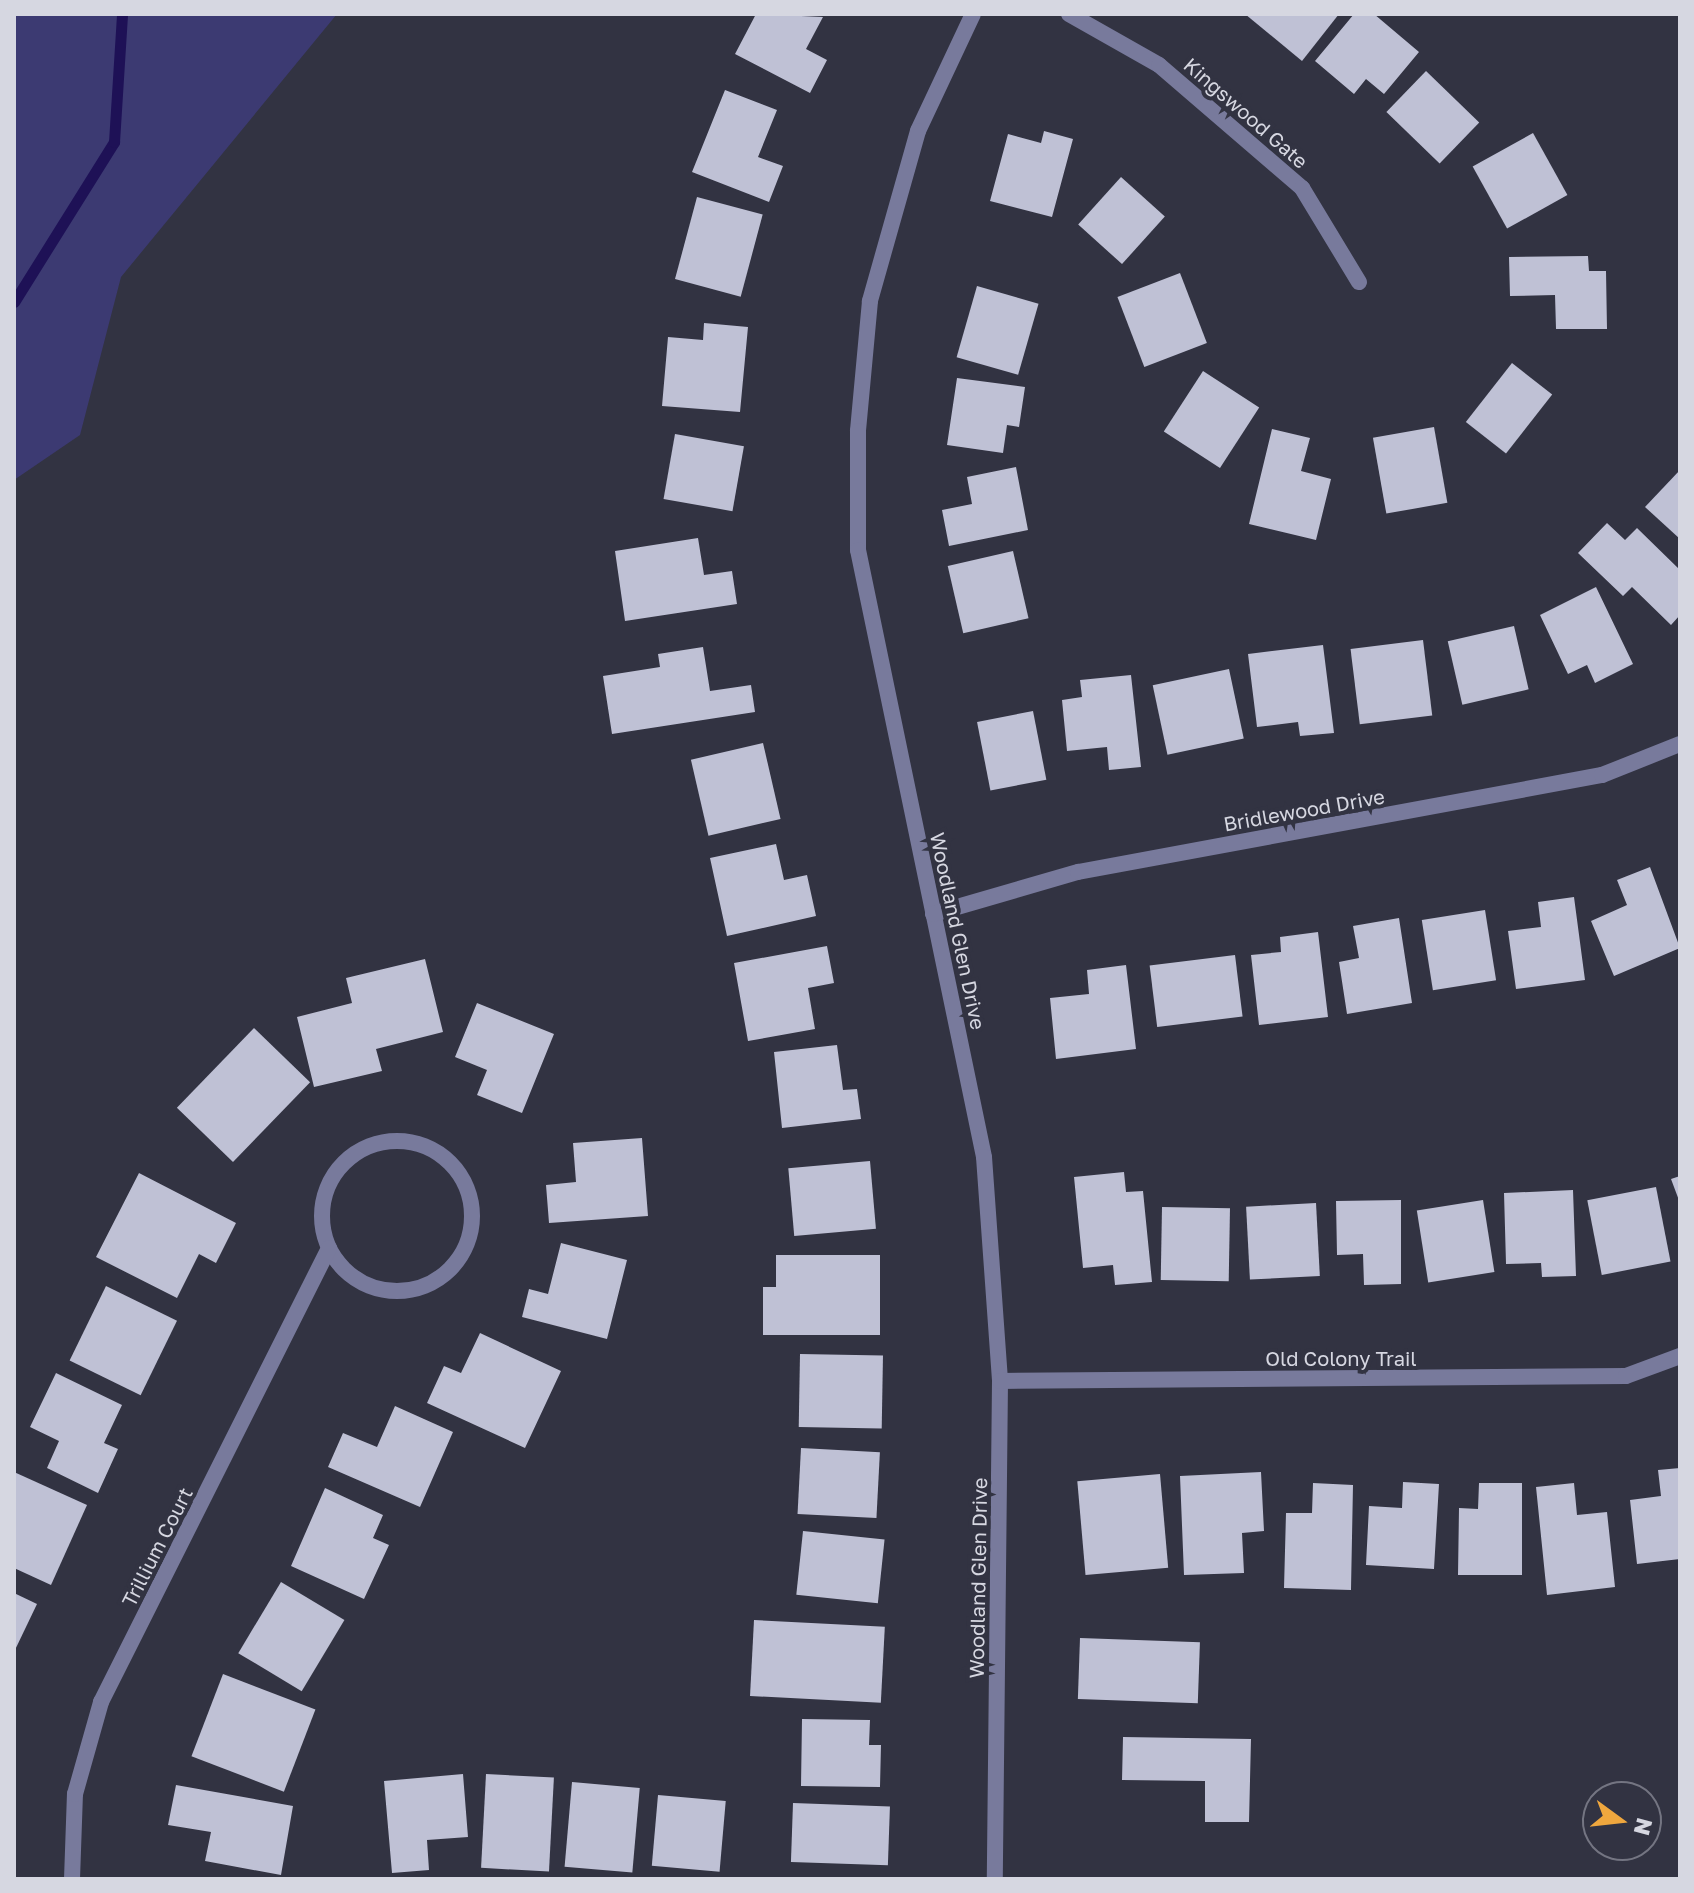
<!DOCTYPE html>
<html>
<head>
<meta charset="utf-8">
<style>
	body { margin:0 }
	#map { position:relative; width:1694px; height:1893px; overflow:hidden; background:#323342; font-family:"Golos Text",sans-serif }
	div>[style] { position:absolute }
	[style*='--x'] { left:calc(var(--x)*1px); top:calc(var(--y)*1px); width:calc(var(--w)*1px); rotate:calc(var(--a)*1deg) }
	.green>* { inset:0; background:#3c3a72 }
	.stream>* { height:11px; margin:-5.5px; padding:0 5.5px; transform-origin:5.5px; border-radius:5.5px; background:#1e1156 }
	.building>* { inset:0; background:#bfc1d5; transform-origin:0 0 }
	.minor>* { height:16px; margin:-8px; padding:0 8px; transform-origin:8px; border-radius:8px; background:#787a9c }
	.minor>.ring { margin:-8px; padding:0; box-sizing:content-box; background:none; border:16px solid #787a9c; border-radius:50% }
	span { translate:-50% -50%; white-space:nowrap; text-align:center; line-height:1.15; -webkit-text-stroke:8px #323342; paint-order:stroke }
	.street-label { font-size:20px; color:#d6d7e1 }
	.frame { position:absolute; inset:0; border:16px solid #d6d7e1; pointer-events:none }
	.north { position:absolute; left:1582px; top:1781px; width:80px; height:80px; box-sizing:border-box; background:#323342; border:2px solid #747582; border-radius:50%; rotate:105deg; font-size:22px; font-weight:700; line-height:32px; text-align:center; color:#d6d7e1 }
	.north::after { content:''; display:block; margin:auto; width:28px; height:36px; background:#efa73e; clip-path:polygon(50% 0,100% 100%,50% 72%,0 100%) }
</style>
</head>
<body>
<div id="map">
	<div class="green">
		<div style="clip-path:polygon(14px 14px,337px 14px,121px 277px,80px 435px,14px 480px)"></div>
	</div>
	<div class="stream">
		<div style="--x:14;--y:302;--w:189;--a:-58"></div>
		<div style="--x:114;--y:142;--w:128;--a:-86.4"></div>
	</div>
	<div class="building">
		<div style="clip-path:polygon(756px 14px,823px 17px,806px 49px,827px 60px,810px 93px,735px 54px)"></div>
		<div style="clip-path:polygon(1245px 14px,1339px 14px,1302px 61px)"></div>
		<div style="clip-path:polygon(1354px 14px,1374px 14px,1419px 52px,1384px 94px,1366px 79px,1354px 94px,1315px 61px)"></div>
		<div style="left:1426px;top:71px;width:74px;height:57px;rotate:44deg"></div>
		<div style="clip-path:polygon(725px 90px,777px 110px,758px 157px,783px 166px,769px 202px,692px 172px)"></div>
		<div style="clip-path:polygon(1044px 131px,1073px 139px,1052px 217px,990px 201px,1008px 134px,1041px 143px)"></div>
		<div style="left:1533px;top:133px;width:71px;height:69px;rotate:61deg"></div>
		<div style="left:1121px;top:177px;width:59px;height:64px;rotate:42deg"></div>
		<div style="left:697px;top:197px;width:68px;height:85px;rotate:15deg"></div>
		<div style="clip-path:polygon(1588px 256px,1589px 271px,1606px 271px,1607px 329px,1556px 329px,1555px 295px,1510px 296px,1509px 257px)"></div>
		<div style="left:1180px;top:273px;width:75px;height:67px;rotate:69deg"></div>
		<div style="left:977px;top:286px;width:64px;height:74px;rotate:16deg"></div>
		<div style="clip-path:polygon(704px 323px,748px 327px,740px 412px,662px 406px,668px 337px,703px 340px)"></div>
		<div style="left:1512px;top:363px;width:51px;height:75px;rotate:38deg"></div>
		<div style="left:1203px;top:371px;width:67px;height:72px;rotate:33deg"></div>
		<div style="clip-path:polygon(957px 378px,1025px 387px,1019px 427px,1007px 425px,1003px 453px,947px 445px)"></div>
		<div style="left:1434px;top:427px;width:77px;height:62px;rotate:80deg"></div>
		<div style="clip-path:polygon(1272px 429px,1310px 438px,1301px 471px,1331px 479px,1316px 540px,1249px 524px)"></div>
		<div style="left:675px;top:434px;width:70px;height:66px;rotate:10deg"></div>
		<div style="clip-path:polygon(1016px 467px,1028px 530px,949px 546px,942px 510px,972px 504px,967px 477px)"></div>
		<div style="clip-path:polygon(1680px 470px,1680px 539px,1645px 507px)"></div>
		<div style="clip-path:polygon(1607px 523px,1625px 540px,1637px 528px,1680px 570px,1680px 615px,1671px 625px,1632px 587px,1623px 596px,1578px 553px)"></div>
		<div style="clip-path:polygon(698px 538px,704px 575px,732px 571px,737px 604px,625px 621px,615px 551px)"></div>
		<div style="left:1013px;top:551px;width:69px;height:67px;rotate:77deg"></div>
		<div style="clip-path:polygon(1596px 587px,1633px 664px,1595px 683px,1587px 665px,1568px 674px,1540px 615px)"></div>
		<div style="left:1514px;top:626px;width:65px;height:68px;rotate:77deg"></div>
		<div style="left:1423px;top:640px;width:76px;height:73px;rotate:83deg"></div>
		<div style="clip-path:polygon(1323px 645px,1334px 733px,1300px 736px,1298px 722px,1257px 727px,1248px 654px)"></div>
		<div style="clip-path:polygon(703px 647px,710px 691px,751px 685px,755px 712px,612px 734px,603px 676px,660px 667px,658px 654px)"></div>
		<div style="left:1229px;top:669px;width:71px;height:78px;rotate:78deg"></div>
		<div style="clip-path:polygon(1131px 675px,1141px 767px,1109px 770px,1107px 747px,1067px 751px,1062px 700px,1082px 697px,1080px 680px)"></div>
		<div style="left:1033px;top:711px;width:70px;height:57px;rotate:79deg"></div>
		<div style="left:763px;top:743px;width:78px;height:74px;rotate:77deg"></div>
		<div style="clip-path:polygon(776px 844px,784px 880px,807px 875px,816px 916px,727px 936px,710px 858px)"></div>
		<div style="clip-path:polygon(1650px 867px,1680px 948px,1614px 976px,1591px 921px,1627px 905px,1617px 880px)"></div>
		<div style="clip-path:polygon(1574px 897px,1585px 980px,1516px 989px,1508px 931px,1541px 927px,1538px 902px)"></div>
		<div style="left:1485px;top:910px;width:71px;height:64px;rotate:81deg"></div>
		<div style="clip-path:polygon(1399px 918px,1412px 1003px,1347px 1014px,1339px 962px,1359px 958px,1353px 926px)"></div>
		<div style="clip-path:polygon(1318px 932px,1328px 1017px,1259px 1025px,1251px 955px,1281px 952px,1280px 937px)"></div>
		<div style="clip-path:polygon(827px 946px,834px 983px,808px 988px,815px 1029px,748px 1041px,734px 963px)"></div>
		<div style="left:1235px;top:955px;width:62px;height:86px;rotate:83deg"></div>
		<div style="clip-path:polygon(425px 959px,443px 1032px,376px 1049px,382px 1071px,314px 1087px,297px 1017px,352px 1003px,346px 978px)"></div>
		<div style="clip-path:polygon(1126px 965px,1136px 1049px,1056px 1059px,1050px 998px,1089px 994px,1087px 970px)"></div>
		<div style="clip-path:polygon(477px 1003px,554px 1034px,522px 1113px,477px 1095px,487px 1070px,455px 1057px)"></div>
		<div style="left:254px;top:1028px;width:78px;height:111px;rotate:44deg"></div>
		<div style="clip-path:polygon(837px 1045px,843px 1090px,857px 1089px,861px 1119px,782px 1128px,774px 1052px)"></div>
		<div style="clip-path:polygon(642px 1138px,648px 1216px,549px 1223px,546px 1185px,576px 1182px,573px 1143px)"></div>
		<div style="left:870px;top:1161px;width:68px;height:82px;rotate:85deg"></div>
		<div style="clip-path:polygon(1124px 1172px,1126px 1192px,1143px 1191px,1152px 1282px,1115px 1285px,1113px 1265px,1083px 1268px,1074px 1177px)"></div>
		<div style="clip-path:polygon(139px 1173px,236px 1223px,216px 1263px,199px 1254px,177px 1298px,96px 1257px)"></div>
		<div style="clip-path:polygon(1680px 1176px,1680px 1203px,1671px 1179px)"></div>
		<div style="left:1656px;top:1187px;width:76px;height:70px;rotate:79deg"></div>
		<div style="clip-path:polygon(1573px 1190px,1576px 1276px,1542px 1277px,1541px 1263px,1506px 1264px,1504px 1193px)"></div>
		<div style="clip-path:polygon(1401px 1200px,1401px 1284px,1364px 1285px,1363px 1254px,1337px 1255px,1336px 1201px)"></div>
		<div style="left:1483px;top:1200px;width:73px;height:67px;rotate:81deg"></div>
		<div style="left:1316px;top:1203px;width:73px;height:70px;rotate:87deg"></div>
		<div style="left:1162px;top:1207px;width:68px;height:73px;rotate:1deg"></div>
		<div style="clip-path:polygon(561px 1243px,627px 1260px,607px 1339px,522px 1317px,529px 1289px,548px 1294px)"></div>
		<div style="clip-path:polygon(776px 1255px,880px 1255px,880px 1335px,763px 1335px,763px 1287px,776px 1287px)"></div>
		<div style="left:106px;top:1286px;width:79px;height:83px;rotate:26deg"></div>
		<div style="clip-path:polygon(480px 1333px,561px 1371px,525px 1448px,427px 1403px,444px 1366px,461px 1373px)"></div>
		<div style="left:800px;top:1354px;width:83px;height:73px;rotate:1deg"></div>
		<div style="clip-path:polygon(56px 1373px,122px 1405px,104px 1443px,118px 1449px,98px 1493px,47px 1468px,59px 1441px,30px 1427px)"></div>
		<div style="clip-path:polygon(395px 1406px,453px 1432px,420px 1507px,328px 1467px,343px 1433px,377px 1447px)"></div>
		<div style="left:801px;top:1448px;width:79px;height:66px;rotate:3deg"></div>
		<div style="clip-path:polygon(1680px 1468px,1680px 1559px,1637px 1564px,1630px 1500px,1661px 1496px,1658px 1470px)"></div>
		<div style="clip-path:polygon(14px 1472px,87px 1505px,51px 1585px,14px 1568px)"></div>
		<div style="clip-path:polygon(1261px 1472px,1264px 1531px,1242px 1533px,1244px 1573px,1184px 1575px,1180px 1476px)"></div>
		<div style="left:1160px;top:1474px;width:94px;height:83px;rotate:85deg"></div>
		<div style="clip-path:polygon(1403px 1482px,1439px 1484px,1434px 1569px,1366px 1565px,1369px 1506px,1402px 1508px)"></div>
		<div style="clip-path:polygon(1313px 1483px,1353px 1485px,1351px 1590px,1284px 1588px,1286px 1513px,1312px 1513px)"></div>
		<div style="clip-path:polygon(1479px 1483px,1522px 1483px,1522px 1575px,1458px 1575px,1459px 1508px,1478px 1509px)"></div>
		<div style="clip-path:polygon(1574px 1483px,1577px 1515px,1607px 1512px,1615px 1587px,1547px 1595px,1536px 1487px)"></div>
		<div style="clip-path:polygon(325px 1488px,383px 1515px,373px 1538px,389px 1545px,364px 1599px,291px 1566px)"></div>
		<div style="left:803px;top:1531px;width:82px;height:64px;rotate:6deg"></div>
		<div style="left:281px;top:1582px;width:74px;height:83px;rotate:31deg"></div>
		<div style="clip-path:polygon(14px 1593px,37px 1604px,14px 1652px)"></div>
		<div style="left:754px;top:1620px;width:131px;height:76px;rotate:3deg"></div>
		<div style="left:1080px;top:1638px;width:120px;height:61px;rotate:2deg"></div>
		<div style="left:223px;top:1674px;width:99px;height:88px;rotate:21deg"></div>
		<div style="clip-path:polygon(802px 1719px,870px 1720px,869px 1745px,881px 1745px,880px 1787px,801px 1786px)"></div>
		<div style="clip-path:polygon(1123px 1737px,1251px 1739px,1249px 1822px,1205px 1822px,1205px 1781px,1122px 1780px)"></div>
		<div style="clip-path:polygon(463px 1774px,468px 1837px,427px 1840px,429px 1870px,392px 1873px,384px 1781px)"></div>
		<div style="left:486px;top:1774px;width:68px;height:94px;rotate:3deg"></div>
		<div style="left:572px;top:1782px;width:68px;height:85px;rotate:5deg"></div>
		<div style="clip-path:polygon(176px 1785px,293px 1806px,281px 1875px,205px 1861px,211px 1832px,168px 1825px)"></div>
		<div style="left:658px;top:1795px;width:68px;height:71px;rotate:5deg"></div>
		<div style="left:793px;top:1803px;width:97px;height:59px;rotate:2deg"></div>
	</div>
	<div class="minor">
		<div style="--x:973;--y:14;--w:129;--a:115.2"></div>
		<div style="--x:918;--y:131;--w:177;--a:105.8"></div>
		<div style="--x:870;--y:301;--w:131;--a:95.3"></div>
		<div style="--x:858;--y:431;--w:119;--a:90"></div>
		<div style="--x:858;--y:550;--w:620;--a:78.27"></div>
		<div style="--x:984;--y:1157;--w:225;--a:85.9"></div>
		<div style="--x:1000;--y:1381;--w:498;--a:90.6"></div>
		<div style="--x:1069;--y:14;--w:103;--a:29.5"></div>
		<div style="--x:1159;--y:65;--w:189;--a:40.7"></div>
		<div style="--x:1302;--y:188;--w:110;--a:58.8"></div>
		<div style="--x:933;--y:914;--w:151;--a:-16.2"></div>
		<div style="--x:1078;--y:872;--w:533;--a:-10.49"></div>
		<div style="--x:1602;--y:775;--w:84;--a:-21.7"></div>
		<div class="ring" style="left:322px;top:1141px;width:134px;height:134px"></div>
		<div style="--x:1000;--y:1381;--w:626;--a:-0.46"></div>
		<div style="--x:1626;--y:1376;--w:58;--a:-20.3"></div>
		<div style="--x:72;--y:1879;--w:85;--a:-88"></div>
		<div style="--x:75;--y:1794;--w:96;--a:-74.2"></div>
		<div style="--x:101;--y:1702;--w:508;--a:-63.33"></div>
	</div>
	<div class="street-label">
		<span style="left:1246px;top:113px;rotate:41deg">Kingswood Gate</span>
		<span style="left:1304px;top:810px;rotate:-10deg">Bridlewood Drive</span>
		<span style="left:958px;top:931px;rotate:78deg">Woodland Glen Drive</span>
		<span style="left:1341px;top:1358px">Old Colony Trail</span>
		<span style="left:157px;top:1547px;rotate:-63deg">Trillium Court</span>
		<span style="left:978px;top:1578px;rotate:-89deg">Woodland Glen Drive</span>
	</div>
	<div class="frame"></div>
	<div class="north">N</div>
</div>
</body>
</html>
